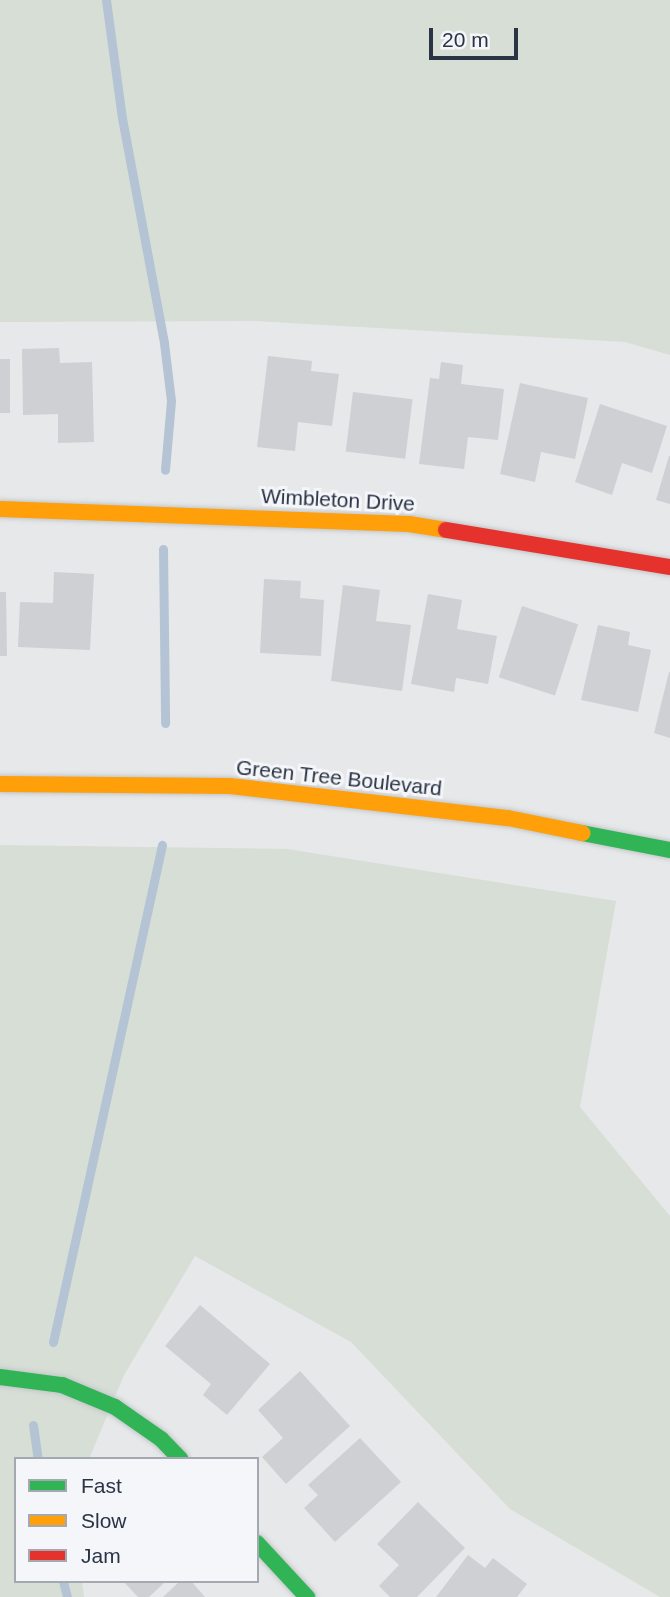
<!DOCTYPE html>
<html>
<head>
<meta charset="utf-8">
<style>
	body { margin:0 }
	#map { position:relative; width:670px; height:1597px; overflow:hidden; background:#e6e8ea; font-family:Helvetica,sans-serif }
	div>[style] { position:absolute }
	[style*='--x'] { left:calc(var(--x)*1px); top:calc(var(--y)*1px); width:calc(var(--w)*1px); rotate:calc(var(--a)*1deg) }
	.green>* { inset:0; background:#d6ded6 }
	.stream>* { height:9px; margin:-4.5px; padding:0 4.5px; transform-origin:4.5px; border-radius:4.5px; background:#b4c4d5 }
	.building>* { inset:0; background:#ced0d3; transform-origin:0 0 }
	.roads { filter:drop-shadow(0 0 2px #c4c6c8) drop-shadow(0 0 2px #c4c6c8) }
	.fast>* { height:16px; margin:-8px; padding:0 8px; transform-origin:8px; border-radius:8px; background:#30b455 }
	.slow>* { height:16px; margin:-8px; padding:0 8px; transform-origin:8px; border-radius:8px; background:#ff9f0a }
	.jam>* { height:16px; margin:-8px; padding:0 8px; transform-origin:8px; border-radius:8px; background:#e5322d }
	span { translate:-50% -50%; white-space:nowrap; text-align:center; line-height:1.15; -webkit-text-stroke:6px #f4f6f9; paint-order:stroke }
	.street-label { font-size:21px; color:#2b3445 }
	.legend { position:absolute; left:14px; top:1457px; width:245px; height:126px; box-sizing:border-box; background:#f4f6f9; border:2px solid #a4a8b1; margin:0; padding:9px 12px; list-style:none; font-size:21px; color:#2b3445 }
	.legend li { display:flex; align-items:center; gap:14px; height:35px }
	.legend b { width:35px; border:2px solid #a4a8b1 }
	.scale { position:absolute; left:429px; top:28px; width:89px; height:32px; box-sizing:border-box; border:4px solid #2b3445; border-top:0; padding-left:9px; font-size:21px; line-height:24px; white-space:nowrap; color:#2b3445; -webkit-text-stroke:5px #f4f6f9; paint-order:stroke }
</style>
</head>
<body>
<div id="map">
	<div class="green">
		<div style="clip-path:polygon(0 0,670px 0,670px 355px,625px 342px,255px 321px,0 322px)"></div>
		<div style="clip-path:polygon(0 845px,287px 849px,616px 901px,580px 1107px,670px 1216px,670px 1597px,660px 1597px,510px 1509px,351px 1342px,195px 1256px,124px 1375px,89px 1459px,16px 1459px,16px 1581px,82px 1581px,84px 1597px,0 1597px)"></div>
	</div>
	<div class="stream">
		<div style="--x:106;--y:0;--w:119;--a:82.3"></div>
		<div style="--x:122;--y:118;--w:229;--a:79.4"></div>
		<div style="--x:164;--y:343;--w:58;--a:83.1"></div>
		<div style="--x:171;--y:401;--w:69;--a:95"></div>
		<div style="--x:163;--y:549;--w:174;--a:89.3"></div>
		<div style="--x:53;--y:1342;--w:509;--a:-77.63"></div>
		<div style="--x:33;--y:1425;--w:34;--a:82"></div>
		<div style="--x:63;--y:1581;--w:16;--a:76"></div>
	</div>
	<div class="building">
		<div style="clip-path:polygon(59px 348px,60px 363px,92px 362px,94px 442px,58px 443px,58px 414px,23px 415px,22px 349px)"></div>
		<div style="clip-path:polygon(268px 356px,312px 361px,311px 371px,339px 374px,332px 426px,298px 422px,295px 451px,257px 447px)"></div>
		<div style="left:0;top:359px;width:10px;height:54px"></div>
		<div style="clip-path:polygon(441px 362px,463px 365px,461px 384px,504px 389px,498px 440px,468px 437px,464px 469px,419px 464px,430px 378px,439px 379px)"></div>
		<div style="clip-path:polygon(520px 383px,588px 398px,575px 459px,541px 452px,535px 482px,500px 474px)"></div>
		<div style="left:353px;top:392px;width:60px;height:60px;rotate:7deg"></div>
		<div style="clip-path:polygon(600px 404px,667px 426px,652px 473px,622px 463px,612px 495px,575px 482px)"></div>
		<div style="clip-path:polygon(669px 456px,670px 456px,670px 504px,656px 500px)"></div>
		<div style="clip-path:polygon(54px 572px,94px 574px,90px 650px,18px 647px,20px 602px,53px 603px)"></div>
		<div style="clip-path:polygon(264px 579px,301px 581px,300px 598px,324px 600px,321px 656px,260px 653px)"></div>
		<div style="clip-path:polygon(343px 585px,380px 590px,376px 621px,411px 625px,402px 691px,331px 681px)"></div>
		<div style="clip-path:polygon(0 592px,6px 592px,7px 656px,0 656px)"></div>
		<div style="clip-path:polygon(428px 594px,462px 600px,457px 629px,497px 636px,488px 684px,456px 678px,454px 692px,411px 684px)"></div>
		<div style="left:522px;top:606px;width:59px;height:75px;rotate:18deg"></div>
		<div style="clip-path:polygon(598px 625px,630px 632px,628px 645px,651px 650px,638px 712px,581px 700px)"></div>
		<div style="clip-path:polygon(669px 672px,670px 672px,670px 738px,654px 733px)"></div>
		<div style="clip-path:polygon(200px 1305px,270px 1364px,227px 1415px,203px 1395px,211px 1384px,165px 1346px)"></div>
		<div style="clip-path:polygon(300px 1371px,350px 1426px,286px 1484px,262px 1457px,283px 1438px,258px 1410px)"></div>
		<div style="clip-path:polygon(360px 1438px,401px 1482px,335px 1542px,304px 1508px,318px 1495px,308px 1485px)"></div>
		<div style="clip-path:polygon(418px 1502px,465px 1548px,417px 1597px,390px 1597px,379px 1586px,399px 1565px,377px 1544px)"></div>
		<div style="clip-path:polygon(468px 1555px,485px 1568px,493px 1558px,527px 1584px,517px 1597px,436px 1597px)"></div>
		<div style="clip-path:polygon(123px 1581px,166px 1581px,149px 1597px,138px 1597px)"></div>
		<div style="clip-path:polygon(180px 1581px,191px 1581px,205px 1597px,163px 1597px)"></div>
	</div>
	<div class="roads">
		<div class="fast">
			<div style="--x:582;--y:833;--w:90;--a:10.9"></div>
			<div style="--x:0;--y:1377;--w:63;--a:7.4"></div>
			<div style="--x:62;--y:1385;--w:57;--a:22.5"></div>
			<div style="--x:115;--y:1407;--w:56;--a:34.8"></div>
			<div style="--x:161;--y:1439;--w:28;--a:46"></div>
			<div style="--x:257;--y:1543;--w:74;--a:47.2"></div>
		</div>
		<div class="slow">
			<div style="--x:0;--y:509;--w:409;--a:2.1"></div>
			<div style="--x:409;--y:524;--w:37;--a:9"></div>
			<div style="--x:0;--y:784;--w:230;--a:0.5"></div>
			<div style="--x:230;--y:786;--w:280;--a:6.6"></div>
			<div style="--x:508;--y:818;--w:76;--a:11.5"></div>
		</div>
		<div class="jam">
			<div style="--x:446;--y:530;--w:227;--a:9.4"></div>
		</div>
	</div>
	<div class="street-label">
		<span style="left:338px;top:500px;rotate:3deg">Wimbleton Drive</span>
		<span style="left:339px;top:778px;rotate:6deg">Green Tree Boulevard</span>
	</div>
	<ul class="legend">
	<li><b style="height:9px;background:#30b455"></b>Fast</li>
	<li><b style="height:9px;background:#ff9f0a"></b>Slow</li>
	<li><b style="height:9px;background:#e5322d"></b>Jam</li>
	</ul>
	<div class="scale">20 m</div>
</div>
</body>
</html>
